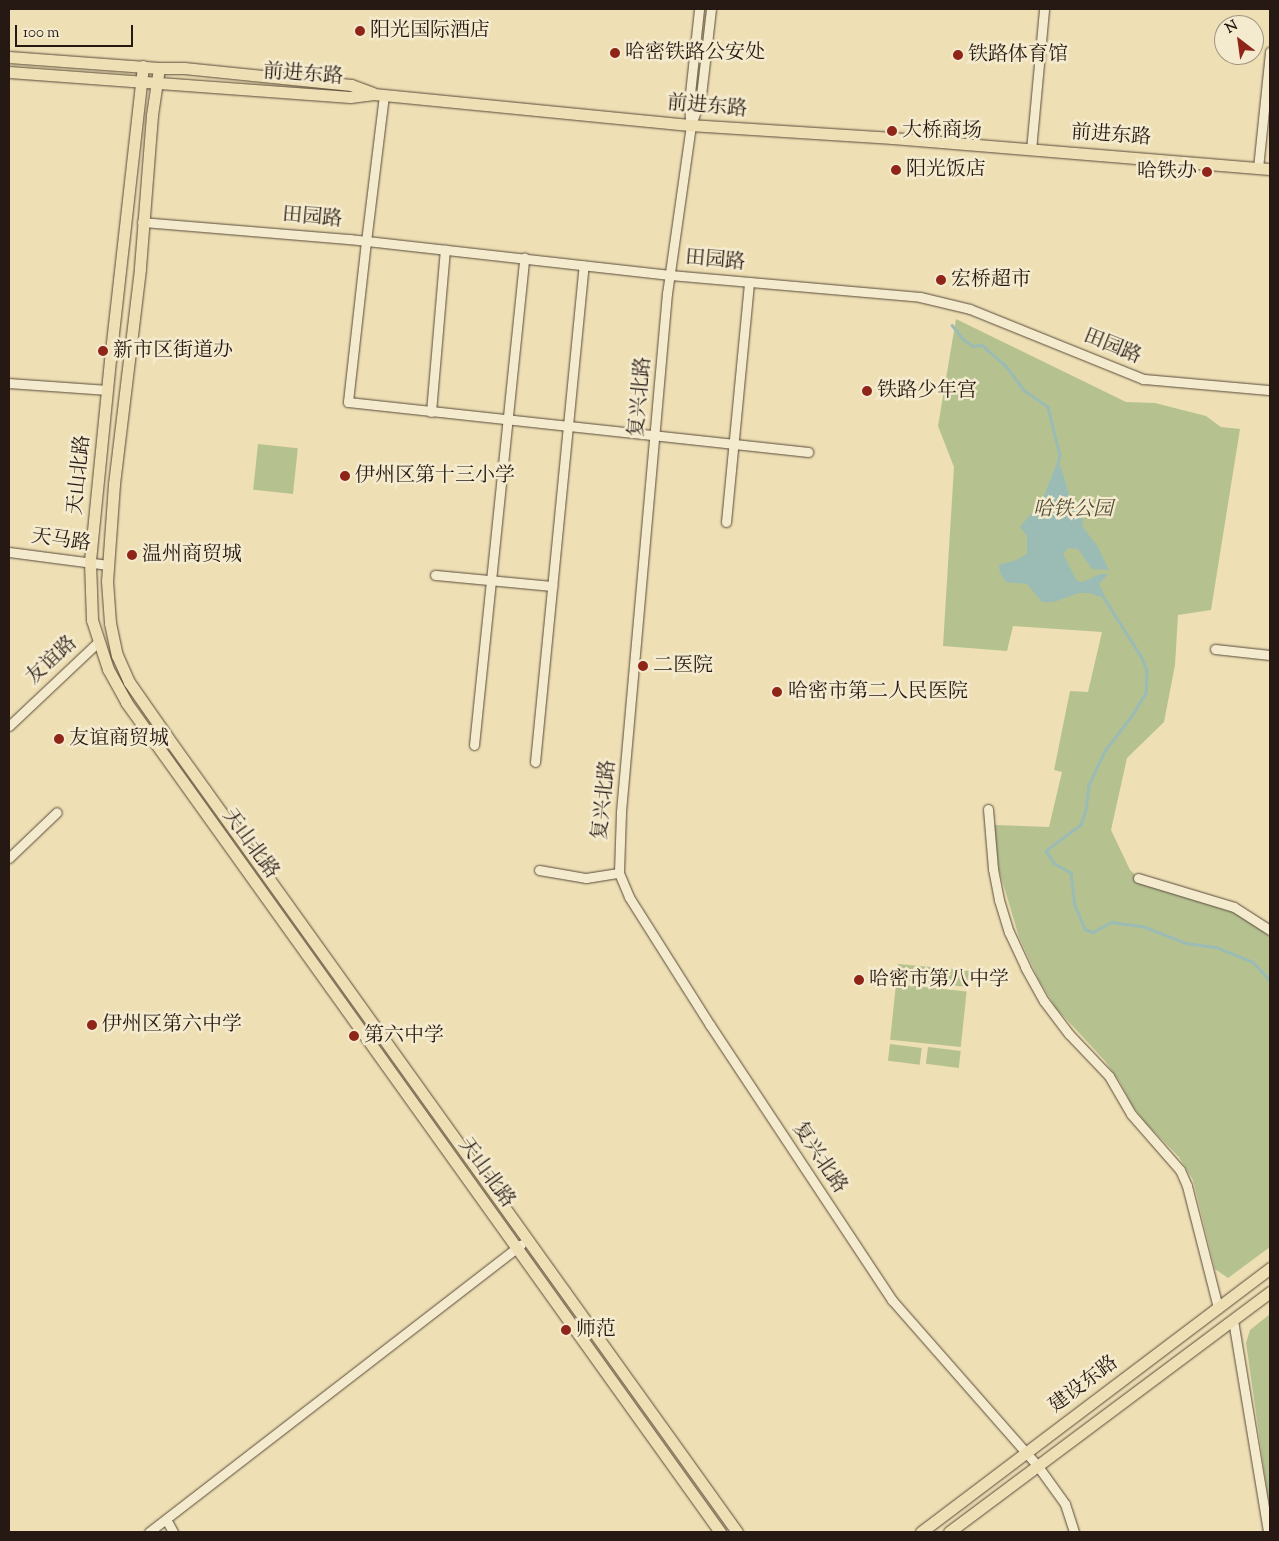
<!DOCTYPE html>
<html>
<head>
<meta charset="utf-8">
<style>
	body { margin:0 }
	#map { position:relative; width:1279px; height:1541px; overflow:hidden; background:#eedfb4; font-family:"Sorts Mill Goudy","Noto Serif SC",serif }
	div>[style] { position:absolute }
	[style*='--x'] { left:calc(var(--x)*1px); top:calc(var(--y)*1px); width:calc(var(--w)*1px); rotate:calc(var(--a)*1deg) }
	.green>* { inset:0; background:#b5c290; transform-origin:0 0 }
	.water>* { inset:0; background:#9bbbb5 }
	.stream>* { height:2.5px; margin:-1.25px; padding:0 1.25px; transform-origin:1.25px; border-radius:1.25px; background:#9bbbb5 }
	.roads { filter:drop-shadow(0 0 1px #584a3a) drop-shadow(0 0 1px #584a3a) }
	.minor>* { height:9px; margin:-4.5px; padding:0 4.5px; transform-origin:4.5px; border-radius:4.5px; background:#f4eace }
	.major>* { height:11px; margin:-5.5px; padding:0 5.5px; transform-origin:5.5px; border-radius:5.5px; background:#eedfb4 }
	.dots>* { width:14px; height:14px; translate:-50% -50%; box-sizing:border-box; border:2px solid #f4eace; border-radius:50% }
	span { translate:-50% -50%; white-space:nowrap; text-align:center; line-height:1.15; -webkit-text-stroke:5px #f4eace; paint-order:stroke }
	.poi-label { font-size:20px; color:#261812 }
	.left { translate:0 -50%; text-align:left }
	.right { translate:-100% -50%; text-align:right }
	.street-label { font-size:20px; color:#261812 }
	.park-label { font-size:20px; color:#514b38; font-style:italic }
	.frame { position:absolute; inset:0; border:10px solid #261812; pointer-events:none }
	.north { position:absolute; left:1214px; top:15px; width:50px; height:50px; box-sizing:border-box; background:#f4eace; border:1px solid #a29683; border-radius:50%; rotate:330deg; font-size:14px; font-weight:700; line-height:20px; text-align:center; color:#261812 }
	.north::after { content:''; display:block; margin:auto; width:18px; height:22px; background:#8f2418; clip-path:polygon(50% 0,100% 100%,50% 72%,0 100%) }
	.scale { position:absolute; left:15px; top:25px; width:118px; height:22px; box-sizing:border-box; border:2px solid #261812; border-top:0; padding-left:6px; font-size:15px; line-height:18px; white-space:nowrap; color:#261812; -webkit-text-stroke:4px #f4eace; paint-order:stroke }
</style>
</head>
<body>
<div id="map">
	<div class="green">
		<div style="clip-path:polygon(956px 319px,1126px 402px,1155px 403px,1206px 416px,1221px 427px,1240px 429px,1211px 610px,1178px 615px,1175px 665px,1164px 722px,1127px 758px,1111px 830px,1130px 870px,1147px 886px,1232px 912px,1248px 920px,1270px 937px,1270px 1247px,1228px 1278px,1215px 1269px,1193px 1180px,1179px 1157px,1144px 1121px,1132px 1105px,1120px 1082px,1105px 1061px,1056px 1008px,1039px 980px,1019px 937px,999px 870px,994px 825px,1049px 827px,1062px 772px,1054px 770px,1070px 691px,1088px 692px,1102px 632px,1013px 626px,1007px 651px,943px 646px,954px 467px,938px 426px)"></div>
		<div style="left:258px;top:444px;width:40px;height:46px;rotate:6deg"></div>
		<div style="left:898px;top:964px;width:33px;height:16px;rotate:5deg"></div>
		<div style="left:936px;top:967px;width:33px;height:16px;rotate:7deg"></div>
		<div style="left:896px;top:984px;width:71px;height:56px;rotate:6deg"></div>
		<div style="left:890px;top:1044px;width:32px;height:17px;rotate:7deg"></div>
		<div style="left:928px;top:1047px;width:33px;height:17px;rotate:7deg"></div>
		<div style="clip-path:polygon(1270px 1314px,1270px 1511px,1246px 1343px,1250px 1330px)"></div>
	</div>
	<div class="water">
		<div style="clip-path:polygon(1056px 465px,1061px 467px,1071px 501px,1082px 516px,1083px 527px,1098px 547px,1109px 570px,1092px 569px,1078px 549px,1068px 548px,1063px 554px,1077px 581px,1083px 582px,1100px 574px,1108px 574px,1099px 584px,1104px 594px,1102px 596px,1096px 596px,1091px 593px,1079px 593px,1054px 602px,1042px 602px,1027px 584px,1006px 582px,1000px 573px,999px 566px,1001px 564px,1014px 561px,1027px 554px,1027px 536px,1020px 527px,1042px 501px)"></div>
	</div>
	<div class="stream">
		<div style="--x:952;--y:325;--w:18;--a:52"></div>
		<div style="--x:963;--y:339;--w:12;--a:35"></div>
		<div style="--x:973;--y:346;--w:9;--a:-6"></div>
		<div style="--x:982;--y:345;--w:32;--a:41"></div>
		<div style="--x:1006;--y:366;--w:30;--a:53"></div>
		<div style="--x:1024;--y:390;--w:29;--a:35"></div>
		<div style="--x:1048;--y:407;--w:49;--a:76"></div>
		<div style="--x:1060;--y:455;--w:13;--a:103"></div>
		<div style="--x:1101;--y:593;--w:75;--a:57.6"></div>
		<div style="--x:1141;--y:656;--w:15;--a:67"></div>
		<div style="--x:1147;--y:670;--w:23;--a:92"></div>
		<div style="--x:1146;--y:693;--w:26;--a:121"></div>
		<div style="--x:1133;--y:715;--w:46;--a:127.9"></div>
		<div style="--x:1105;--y:751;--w:38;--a:115"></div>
		<div style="--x:1089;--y:786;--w:24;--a:97"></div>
		<div style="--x:1086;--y:810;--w:16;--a:108"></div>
		<div style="--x:1081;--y:825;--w:44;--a:143.4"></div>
		<div style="--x:1046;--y:851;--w:14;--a:56"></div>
		<div style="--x:1054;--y:863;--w:20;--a:30"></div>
		<div style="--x:1071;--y:873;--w:32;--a:83"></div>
		<div style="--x:1075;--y:905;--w:26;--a:67"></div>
		<div style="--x:1085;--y:929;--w:9;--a:21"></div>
		<div style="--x:1093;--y:932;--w:21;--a:-29"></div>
		<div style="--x:1111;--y:922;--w:34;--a:8"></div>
		<div style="--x:1145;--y:927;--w:44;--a:21.3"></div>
		<div style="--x:1186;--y:943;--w:30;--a:8"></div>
		<div style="--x:1216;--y:947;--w:40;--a:22"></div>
		<div style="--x:1253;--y:962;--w:25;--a:47"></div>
	</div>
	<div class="roads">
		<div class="minor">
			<div style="--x:711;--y:9;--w:88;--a:96.6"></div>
			<div style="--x:701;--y:96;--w:31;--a:109"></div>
			<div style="--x:691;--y:125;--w:170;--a:98.1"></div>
			<div style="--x:667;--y:293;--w:521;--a:95.07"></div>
			<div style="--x:621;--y:812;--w:61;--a:91.9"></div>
			<div style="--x:619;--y:873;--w:26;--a:67"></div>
			<div style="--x:629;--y:897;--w:151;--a:57.7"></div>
			<div style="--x:710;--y:1025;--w:330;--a:56.5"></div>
			<div style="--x:892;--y:1300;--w:220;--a:48.7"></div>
			<div style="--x:1037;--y:1465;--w:48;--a:54.3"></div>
			<div style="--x:1065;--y:1504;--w:29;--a:72"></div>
			<div style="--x:384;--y:95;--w:147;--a:97"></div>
			<div style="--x:366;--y:241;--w:162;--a:96.4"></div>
			<div style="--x:348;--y:402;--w:463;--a:6.2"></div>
			<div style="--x:690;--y:120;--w:17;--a:-93"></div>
			<div style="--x:689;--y:103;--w:95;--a:-83.9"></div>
			<div style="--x:1031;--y:150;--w:142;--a:-84.7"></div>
			<div style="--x:1258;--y:168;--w:117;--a:-84.1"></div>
			<div style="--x:142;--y:222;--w:208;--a:4.7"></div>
			<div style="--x:349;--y:239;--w:323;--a:6.4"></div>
			<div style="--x:670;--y:275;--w:251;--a:5"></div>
			<div style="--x:920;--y:297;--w:51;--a:13.5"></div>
			<div style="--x:970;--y:309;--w:187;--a:22"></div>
			<div style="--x:1143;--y:379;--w:127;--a:5"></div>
			<div style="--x:9;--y:383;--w:98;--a:4.1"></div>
			<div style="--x:431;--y:412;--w:163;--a:-85.1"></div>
			<div style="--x:726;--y:522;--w:241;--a:-84.5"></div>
			<div style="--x:9;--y:552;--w:100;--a:7.5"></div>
			<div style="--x:435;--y:575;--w:118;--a:5.4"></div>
			<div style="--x:1215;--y:649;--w:55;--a:6.2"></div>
			<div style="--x:9;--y:726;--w:122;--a:-43.3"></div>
			<div style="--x:474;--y:745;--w:490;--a:-84.1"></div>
			<div style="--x:535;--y:762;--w:499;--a:-84.4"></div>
			<div style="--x:988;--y:809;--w:60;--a:85.2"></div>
			<div style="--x:993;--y:869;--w:32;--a:79"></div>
			<div style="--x:999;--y:900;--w:34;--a:73"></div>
			<div style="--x:1009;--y:932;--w:38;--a:65"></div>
			<div style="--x:1025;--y:967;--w:39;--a:61"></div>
			<div style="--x:1044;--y:1001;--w:41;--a:52.9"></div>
			<div style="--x:1069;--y:1034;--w:58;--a:46.4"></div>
			<div style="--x:1109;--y:1076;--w:44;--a:59.9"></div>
			<div style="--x:1131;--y:1114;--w:74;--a:48.8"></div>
			<div style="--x:1180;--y:1170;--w:17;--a:66"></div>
			<div style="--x:1187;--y:1186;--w:126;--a:75.7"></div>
			<div style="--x:9;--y:858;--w:66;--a:-43.8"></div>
			<div style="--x:539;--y:870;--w:48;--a:9.7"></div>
			<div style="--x:586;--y:878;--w:33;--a:-9"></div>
			<div style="--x:1138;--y:878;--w:100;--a:16.8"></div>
			<div style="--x:1234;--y:907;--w:43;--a:32.6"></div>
			<div style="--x:1233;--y:1320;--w:215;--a:80.6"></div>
			<div style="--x:167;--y:1521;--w:13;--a:61"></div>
			<div style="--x:149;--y:1532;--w:470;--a:-37.7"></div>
		</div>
		<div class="major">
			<div style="--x:9;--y:57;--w:150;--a:4.2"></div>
			<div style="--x:159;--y:68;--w:25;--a:0"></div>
			<div style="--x:184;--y:68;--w:168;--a:5.8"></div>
			<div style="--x:351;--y:85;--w:23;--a:20"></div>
			<div style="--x:143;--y:66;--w:286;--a:96.4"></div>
			<div style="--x:111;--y:350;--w:213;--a:95.7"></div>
			<div style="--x:90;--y:562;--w:58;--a:88"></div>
			<div style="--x:92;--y:620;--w:52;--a:71.9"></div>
			<div style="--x:108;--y:669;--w:38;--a:61"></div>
			<div style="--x:126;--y:702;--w:1021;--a:54.41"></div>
			<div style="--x:159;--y:68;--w:48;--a:98.5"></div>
			<div style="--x:152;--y:115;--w:154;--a:94.5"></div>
			<div style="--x:140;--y:269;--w:217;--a:96.9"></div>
			<div style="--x:114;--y:484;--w:97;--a:94.1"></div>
			<div style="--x:107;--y:581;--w:42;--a:85.9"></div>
			<div style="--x:110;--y:623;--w:33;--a:78"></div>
			<div style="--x:117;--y:655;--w:30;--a:66"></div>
			<div style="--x:129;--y:682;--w:68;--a:55.1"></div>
			<div style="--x:168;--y:738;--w:977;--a:54.37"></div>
			<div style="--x:9;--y:72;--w:342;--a:4.2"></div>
			<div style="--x:350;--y:97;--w:24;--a:-7"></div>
			<div style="--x:374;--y:94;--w:319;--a:5.6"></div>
			<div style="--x:691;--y:125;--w:201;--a:3.7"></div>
			<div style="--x:892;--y:138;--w:379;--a:4.7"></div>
			<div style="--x:921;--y:1532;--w:438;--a:-37.1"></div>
			<div style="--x:949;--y:1532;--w:401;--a:-36.8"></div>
		</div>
	</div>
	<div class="dots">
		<div style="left:360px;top:31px;background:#8f2418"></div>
		<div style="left:615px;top:53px;background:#8f2418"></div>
		<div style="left:958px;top:55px;background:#8f2418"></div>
		<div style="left:892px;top:131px;background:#8f2418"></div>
		<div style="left:896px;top:170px;background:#8f2418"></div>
		<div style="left:1207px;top:172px;background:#8f2418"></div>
		<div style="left:941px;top:280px;background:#8f2418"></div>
		<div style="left:103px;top:351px;background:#8f2418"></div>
		<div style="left:867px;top:391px;background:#8f2418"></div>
		<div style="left:345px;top:476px;background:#8f2418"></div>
		<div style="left:132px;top:555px;background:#8f2418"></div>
		<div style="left:643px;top:666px;background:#8f2418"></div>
		<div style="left:777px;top:692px;background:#8f2418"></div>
		<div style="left:59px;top:739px;background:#8f2418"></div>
		<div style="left:859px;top:980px;background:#8f2418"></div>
		<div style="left:92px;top:1025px;background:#8f2418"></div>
		<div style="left:354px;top:1036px;background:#8f2418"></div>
		<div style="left:566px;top:1330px;background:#8f2418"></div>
	</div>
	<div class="poi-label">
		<span class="left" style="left:370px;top:31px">阳光国际酒店</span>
		<span class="left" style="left:625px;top:53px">哈密铁路公安处</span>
		<span class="left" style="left:968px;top:55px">铁路体育馆</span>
		<span class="left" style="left:902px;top:131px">大桥商场</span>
		<span class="left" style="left:906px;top:170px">阳光饭店</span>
		<span class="right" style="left:1197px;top:172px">哈铁办</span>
		<span class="left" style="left:951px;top:280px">宏桥超市</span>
		<span class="left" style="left:113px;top:351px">新市区街道办</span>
		<span class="left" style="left:877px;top:391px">铁路少年宫</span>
		<span class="left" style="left:355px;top:476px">伊州区第十三小学</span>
		<span class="left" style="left:142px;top:555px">温州商贸城</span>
		<span class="left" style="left:653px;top:666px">二医院</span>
		<span class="left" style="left:788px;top:692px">哈密市第二人民医院</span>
		<span class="left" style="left:69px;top:739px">友谊商贸城</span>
		<span class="left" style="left:869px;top:980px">哈密市第八中学</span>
		<span class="left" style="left:102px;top:1025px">伊州区第六中学</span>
		<span class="left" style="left:364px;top:1036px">第六中学</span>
		<span class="left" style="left:576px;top:1330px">师范</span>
	</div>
	<div class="street-label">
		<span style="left:303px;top:75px;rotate:4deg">前进东路</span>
		<span style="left:707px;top:107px;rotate:5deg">前进东路</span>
		<span style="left:1111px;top:136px;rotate:4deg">前进东路</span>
		<span style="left:312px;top:218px;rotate:5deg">田园路</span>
		<span style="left:715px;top:261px;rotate:5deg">田园路</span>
		<span style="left:1112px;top:347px;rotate:22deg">田园路</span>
		<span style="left:641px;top:397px;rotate:-85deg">复兴北路</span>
		<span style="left:80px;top:475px;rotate:-84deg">天山北路</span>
		<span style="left:61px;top:541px;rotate:8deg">天马路</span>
		<span style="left:52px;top:661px;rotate:-43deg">友谊路</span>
		<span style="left:605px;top:800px;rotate:-84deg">复兴北路</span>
		<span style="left:250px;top:844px;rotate:54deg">天山北路</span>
		<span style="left:819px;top:1158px;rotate:56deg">复兴北路</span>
		<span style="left:486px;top:1173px;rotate:54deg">天山北路</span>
		<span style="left:1084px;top:1385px;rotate:-37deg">建设东路</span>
	</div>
	<div class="park-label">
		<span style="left:1073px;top:510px">哈铁公园</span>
	</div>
	<div class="frame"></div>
	<div class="north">N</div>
	<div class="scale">100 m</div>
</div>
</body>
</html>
